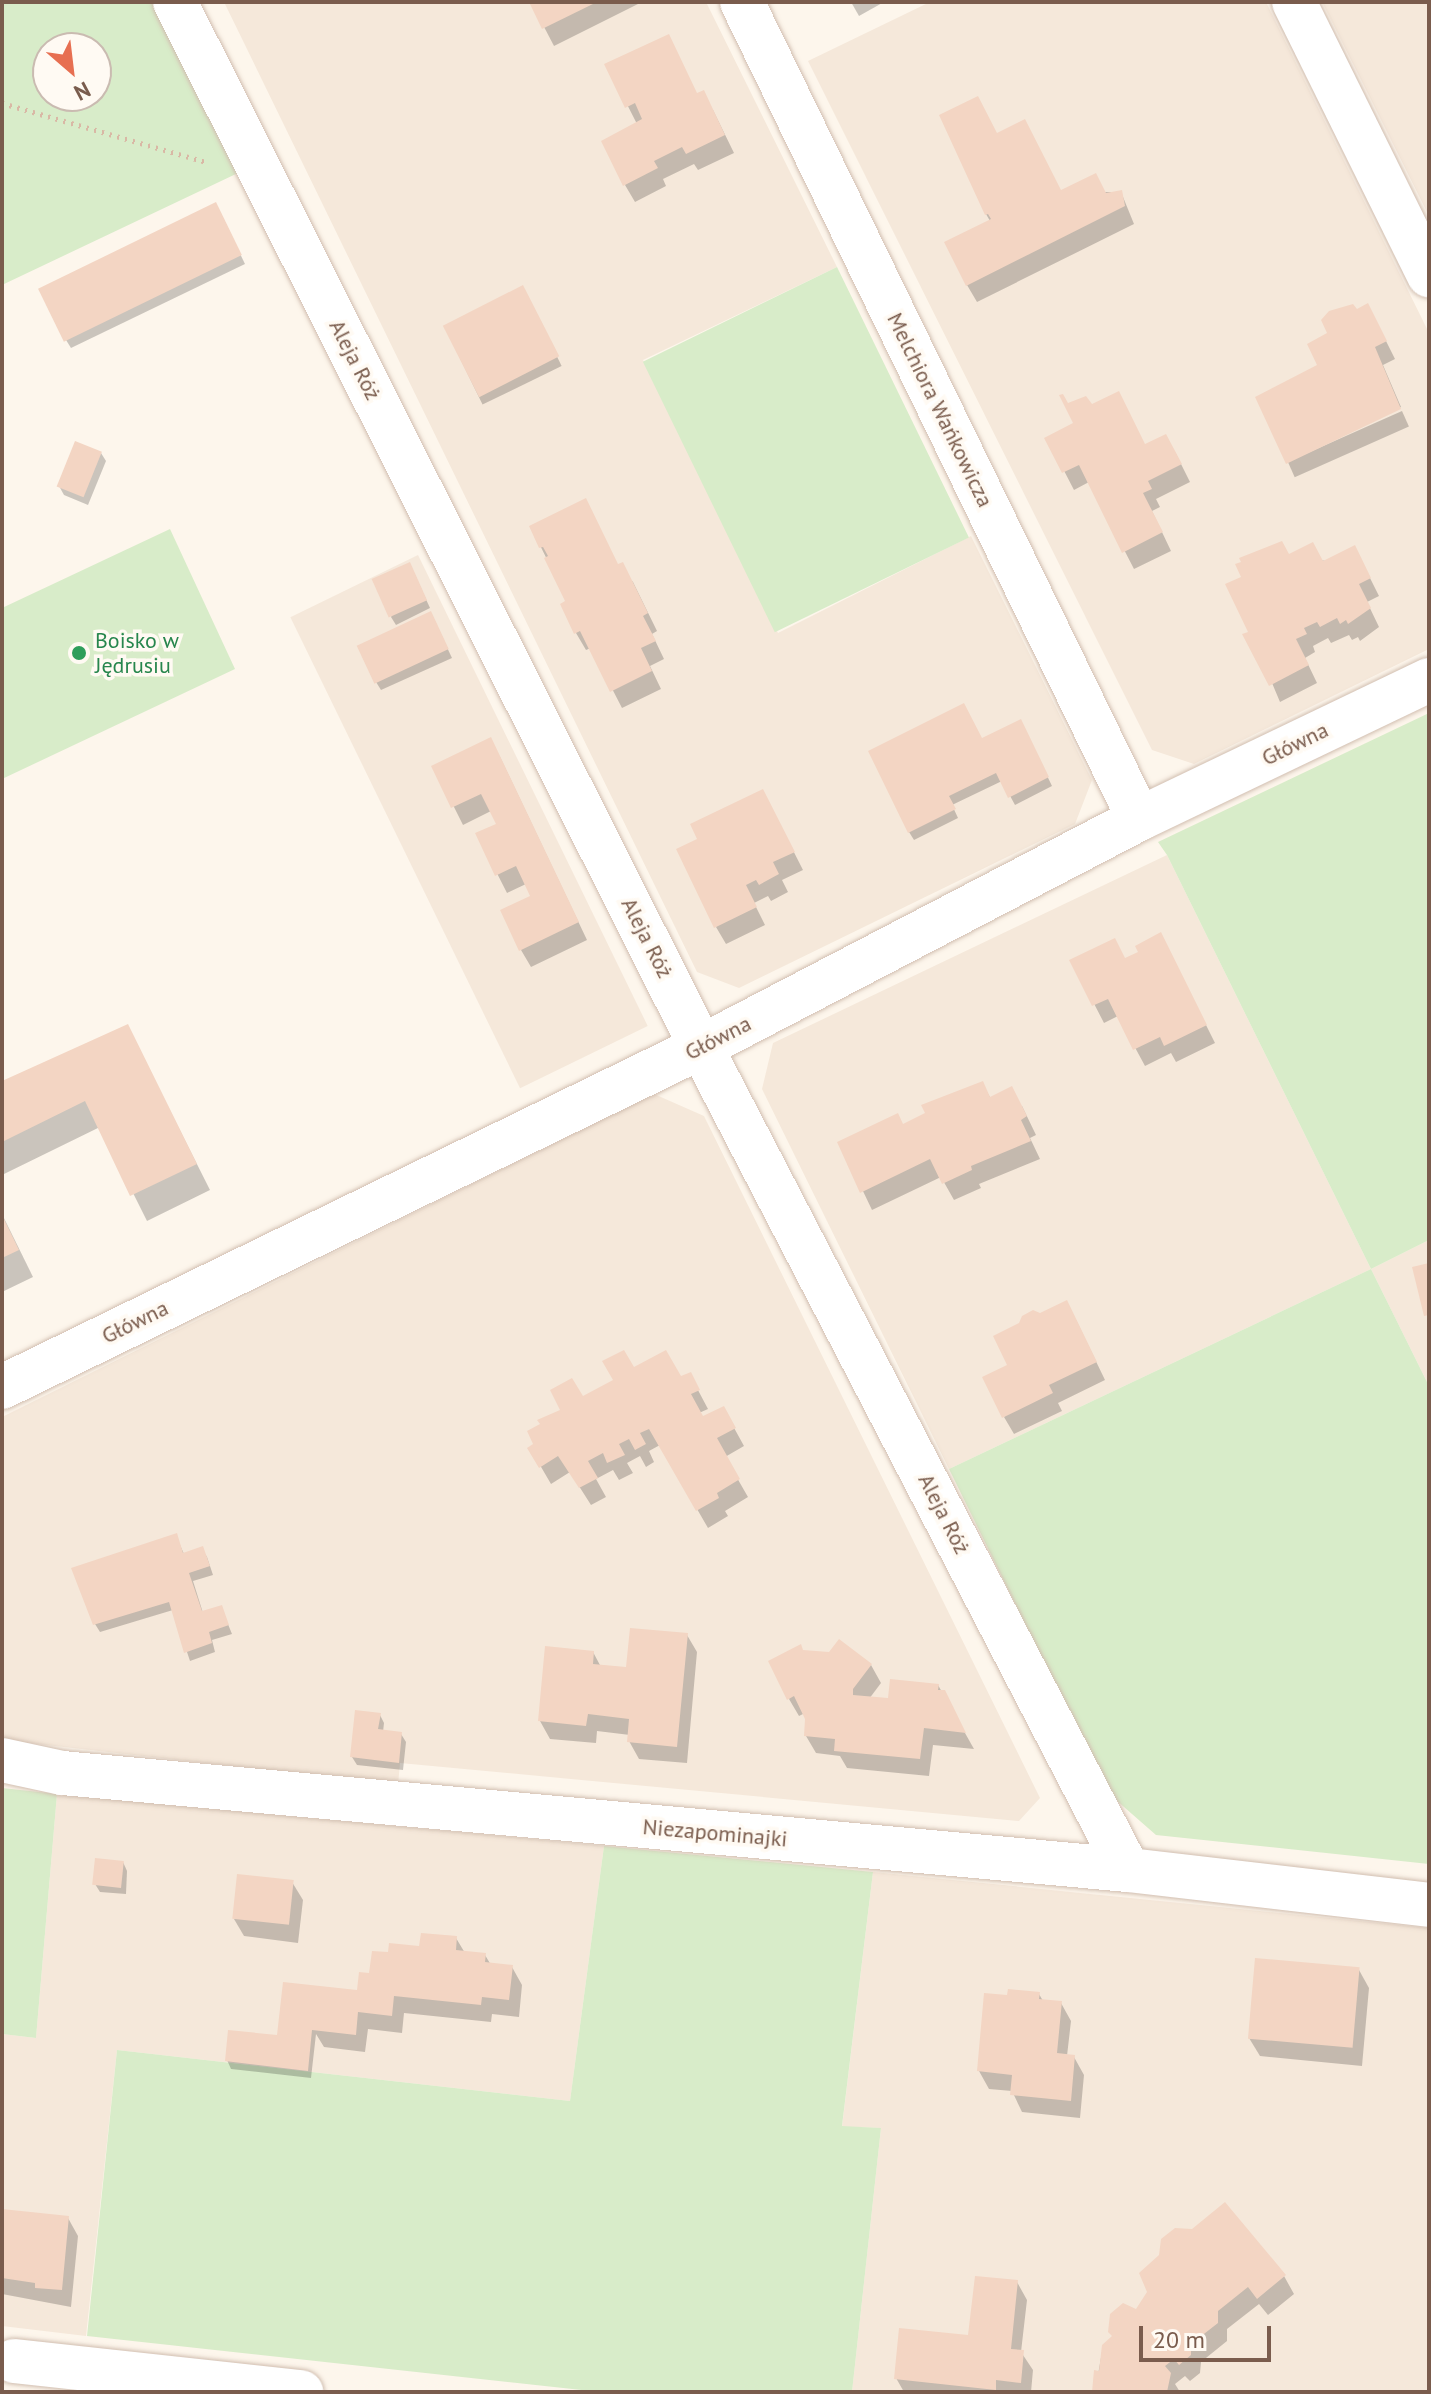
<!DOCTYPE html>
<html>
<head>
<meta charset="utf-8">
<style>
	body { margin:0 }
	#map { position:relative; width:1431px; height:2394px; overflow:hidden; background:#fdf6ec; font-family:"PT Sans",sans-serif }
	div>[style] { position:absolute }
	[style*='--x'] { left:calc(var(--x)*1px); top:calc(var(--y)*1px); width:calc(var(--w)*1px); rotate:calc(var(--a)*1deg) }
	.residential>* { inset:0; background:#f5e8da; transform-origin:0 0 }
	.green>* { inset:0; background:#d8ecc9; transform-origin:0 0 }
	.shadow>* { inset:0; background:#0003; transform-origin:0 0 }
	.building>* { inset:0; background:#f3d5c3; transform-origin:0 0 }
	.path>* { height:5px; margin-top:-2.5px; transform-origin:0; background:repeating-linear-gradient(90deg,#d9b8a5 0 2px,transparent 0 8px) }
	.roads { filter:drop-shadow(0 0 2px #d1beb0) drop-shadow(0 0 2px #d1beb0) }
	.minor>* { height:44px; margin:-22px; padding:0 22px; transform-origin:22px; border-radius:22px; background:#fff }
	.dots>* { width:22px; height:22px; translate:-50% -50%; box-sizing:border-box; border:4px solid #fffaf3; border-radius:50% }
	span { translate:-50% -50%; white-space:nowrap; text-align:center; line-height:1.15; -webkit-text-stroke:7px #fffaf3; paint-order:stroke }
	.street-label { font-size:22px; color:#7a5c4d }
	.leisure-label { font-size:22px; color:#27864d }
	.left { translate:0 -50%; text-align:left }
	.frame { position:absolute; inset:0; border:4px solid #7a5c4d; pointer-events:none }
	.north { position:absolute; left:32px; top:32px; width:80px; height:80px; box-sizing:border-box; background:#fffaf3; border:2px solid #cabbb1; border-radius:50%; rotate:152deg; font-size:22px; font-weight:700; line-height:32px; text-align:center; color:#7a5c4d }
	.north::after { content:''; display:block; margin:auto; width:28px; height:36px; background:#e76f51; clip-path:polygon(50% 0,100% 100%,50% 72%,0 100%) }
	.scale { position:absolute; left:1139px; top:2326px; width:132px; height:36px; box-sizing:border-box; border:4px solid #7a5c4d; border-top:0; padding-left:10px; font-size:24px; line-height:28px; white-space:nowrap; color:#7a5c4d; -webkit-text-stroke:6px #fffaf3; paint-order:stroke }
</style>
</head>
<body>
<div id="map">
	<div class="residential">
		<div style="clip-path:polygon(224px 2px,706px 2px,837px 267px,643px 360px,778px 633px,971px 536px,1092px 780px,1075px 824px,739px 988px,697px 972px)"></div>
		<div style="clip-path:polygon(930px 2px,1266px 2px,1429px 333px,1429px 649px,1194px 764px,1152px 750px,808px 61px)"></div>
		<div style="clip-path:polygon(1322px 2px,1429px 2px,1429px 216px)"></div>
		<div style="left:418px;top:555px;width:524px;height:142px;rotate:64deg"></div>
		<div style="clip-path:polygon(1167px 855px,1371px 1269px,1429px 1240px,1429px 1386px,1371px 1269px,949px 1469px,762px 1089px,773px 1043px)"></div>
		<div style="clip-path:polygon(654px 1094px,704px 1116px,1040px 1798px,1019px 1821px,400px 1763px,398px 1785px,2px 1740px,2px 1417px)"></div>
		<div style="clip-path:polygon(57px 1794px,604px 1846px,570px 2101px,117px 2050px,86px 2336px,2px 2326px,2px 2034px,36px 2038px)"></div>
		<div style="clip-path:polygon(873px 1872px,1429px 1928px,1429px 2392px,852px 2392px,881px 2128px,842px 2127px)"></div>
	</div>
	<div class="green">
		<div style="clip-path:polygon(evenodd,2px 2px,156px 2px,238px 173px,2px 285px,2px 2px,48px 48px,96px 48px,96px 96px,48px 96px,48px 48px)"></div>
		<div style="left:837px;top:267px;width:301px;height:216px;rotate:64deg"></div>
		<div style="clip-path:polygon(170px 529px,235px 669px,2px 779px,2px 608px)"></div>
		<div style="clip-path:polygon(1429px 713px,1429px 1240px,1371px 1269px,1429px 1386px,1429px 1864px,1156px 1835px,1108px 1793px,949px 1469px,1371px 1269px,1167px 855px,1158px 842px)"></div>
		<div style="clip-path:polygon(2px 1788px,57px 1794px,36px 2038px,2px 2034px)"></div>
		<div style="clip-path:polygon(604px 1846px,873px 1872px,842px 2126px,881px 2128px,852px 2392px,600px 2392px,87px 2336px,117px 2050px,570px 2101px)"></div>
	</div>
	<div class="shadow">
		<div style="clip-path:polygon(531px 2px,642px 2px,554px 46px)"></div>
		<div style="clip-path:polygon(851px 2px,884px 2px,859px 16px)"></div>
		<div style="clip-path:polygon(607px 65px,698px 95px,713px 110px,734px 153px,698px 170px,694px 164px,663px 179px,666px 186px,635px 202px,625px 185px,637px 124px)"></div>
		<div style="clip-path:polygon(997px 135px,1061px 192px,1121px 192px,1134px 224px,977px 302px,967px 285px,990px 221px,986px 214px)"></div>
		<div style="clip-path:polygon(220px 212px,245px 264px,71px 348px,66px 340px)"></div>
		<div style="left:527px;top:295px;width:79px;height:88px;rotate:64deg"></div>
		<div style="clip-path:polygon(1377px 323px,1395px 359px,1383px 365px,1401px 407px,1287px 461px)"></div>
		<div style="clip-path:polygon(1067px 406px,1145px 446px,1176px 454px,1190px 482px,1156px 499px,1160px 507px,1152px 511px,1171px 551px,1134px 569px,1089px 482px,1074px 490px,1047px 438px,1075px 424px)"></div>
		<div style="left:1402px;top:411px;width:17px;height:125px;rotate:66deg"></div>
		<div style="clip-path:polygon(101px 453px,106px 461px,88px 505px,64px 495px,59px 486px)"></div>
		<div style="clip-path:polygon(531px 527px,618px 566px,633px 582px,657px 631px,652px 634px,664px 659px,650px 666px,661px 689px,622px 708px,591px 648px,586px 650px,576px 633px,563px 605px,568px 602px)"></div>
		<div style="clip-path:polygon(1289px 556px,1364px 566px,1379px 596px,1367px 602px,1379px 627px,1360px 641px,1358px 637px,1352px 640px,1349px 635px,1331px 643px,1328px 638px,1313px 646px,1315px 652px,1305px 658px,1317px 683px,1280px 702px,1251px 633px)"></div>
		<div style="clip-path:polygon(414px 573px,430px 608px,396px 625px,391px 617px)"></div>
		<div style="clip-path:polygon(435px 622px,452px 658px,381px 690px,376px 682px)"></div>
		<div style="clip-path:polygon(1025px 730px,1052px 786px,1015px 805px,1002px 781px,952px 805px,958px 818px,914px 840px,909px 832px,981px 740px)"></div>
		<div style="clip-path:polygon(500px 757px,587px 940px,531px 967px,521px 950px,532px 897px,526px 884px,507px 893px,477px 834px,498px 825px,491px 811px,463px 825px,434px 767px)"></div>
		<div style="clip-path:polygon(772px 809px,803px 870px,782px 880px,788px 892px,771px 901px,768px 896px,754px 903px,765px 925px,726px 944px,716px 927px)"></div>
		<div style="clip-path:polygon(1170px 953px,1215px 1043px,1176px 1062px,1171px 1053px,1145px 1066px,1118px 1016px,1104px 1023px,1072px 961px,1125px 960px)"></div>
		<div style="clip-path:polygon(128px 1027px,210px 1190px,147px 1221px,100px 1127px,2px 1175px,2px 1084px)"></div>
		<div style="clip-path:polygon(982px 1083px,991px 1099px,1022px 1106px,1036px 1135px,1030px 1138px,1040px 1159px,979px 1184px,981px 1188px,954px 1200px,941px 1177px,872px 1210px,840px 1143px,903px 1126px)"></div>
		<div style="clip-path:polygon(2px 1214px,33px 1277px,2px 1292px)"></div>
		<div style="clip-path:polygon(1076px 1320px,1105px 1380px,1058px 1403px,1062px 1411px,1014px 1434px,1004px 1417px)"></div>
		<div style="clip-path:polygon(633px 1370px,681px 1379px,690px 1375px,708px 1409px,699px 1413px,703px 1419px,733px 1426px,744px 1446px,725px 1457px,748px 1497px,725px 1511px,728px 1516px,708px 1528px,660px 1445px,649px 1451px,654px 1462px,646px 1467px,640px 1456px,627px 1463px,633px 1473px,619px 1480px,613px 1470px,596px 1479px,606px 1497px,591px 1505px,570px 1472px,551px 1484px,530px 1448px,582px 1399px)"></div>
		<div style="clip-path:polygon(176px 1536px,184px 1554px,202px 1549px,207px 1557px,213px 1575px,193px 1581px,203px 1613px,221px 1607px,232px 1634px,212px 1640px,215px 1652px,190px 1661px,173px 1610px,100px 1632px,95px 1624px)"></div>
		<div style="clip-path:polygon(687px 1635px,697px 1652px,687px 1763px,639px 1759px,629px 1741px,630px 1735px,597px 1731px,596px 1743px,550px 1739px,540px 1721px,593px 1652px,601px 1667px,627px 1669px)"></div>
		<div style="clip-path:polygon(803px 1652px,871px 1665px,881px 1683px,869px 1699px,889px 1700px,938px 1685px,974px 1749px,933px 1745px,929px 1776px,847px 1768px,840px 1756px,816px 1753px,806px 1736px,805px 1713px,799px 1716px,789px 1699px)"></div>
		<div style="clip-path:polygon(380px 1715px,384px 1723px,383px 1732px,401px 1734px,406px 1742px,403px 1770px,357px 1765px,352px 1757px)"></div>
		<div style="clip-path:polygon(123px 1862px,127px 1871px,126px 1894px,100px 1892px,95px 1884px)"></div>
		<div style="clip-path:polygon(292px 1882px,303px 1900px,298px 1943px,244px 1936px,234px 1919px)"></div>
		<div style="clip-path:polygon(456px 1938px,465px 1953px,485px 1955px,491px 1965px,512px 1967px,522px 1985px,519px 2017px,492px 2014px,491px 2022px,404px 2013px,402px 2033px,368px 2029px,365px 2052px,324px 2047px,316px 2034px,311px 2078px,231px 2069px,227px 2060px,279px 2037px,359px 1992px,390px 1955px)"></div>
		<div style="clip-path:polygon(1359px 1970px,1369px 1988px,1362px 2066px,1260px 2056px,1249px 2038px)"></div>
		<div style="clip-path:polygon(1039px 1994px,1043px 2001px,1061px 2003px,1071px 2021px,1067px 2056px,1074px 2057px,1084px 2075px,1080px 2118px,1022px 2112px,1012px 2091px,989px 2089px,979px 2071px,1009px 1998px)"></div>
		<div style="clip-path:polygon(2px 2211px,68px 2218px,78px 2236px,71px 2307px,2px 2294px)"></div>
		<div style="clip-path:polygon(1284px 2276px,1294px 2294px,1268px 2315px,1259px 2304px,1227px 2329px,1227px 2341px,1201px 2362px,1200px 2373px,1190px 2381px,1185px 2376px,1175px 2384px,1180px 2392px,1095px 2392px,1103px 2346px,1137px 2312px)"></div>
		<div style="clip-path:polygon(1017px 2282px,1027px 2300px,1021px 2352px,1033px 2370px,1031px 2392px,904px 2392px,896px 2378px,970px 2337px)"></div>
	</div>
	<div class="building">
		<div style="clip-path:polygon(529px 2px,597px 2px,542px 29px)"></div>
		<div style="clip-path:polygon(669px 34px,697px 93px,704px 90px,725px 135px,686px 154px,682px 147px,654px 161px,658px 168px,623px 186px,601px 141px,642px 119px,635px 103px,625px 108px,604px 64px)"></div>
		<div style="clip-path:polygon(978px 96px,997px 133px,1025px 119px,1061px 190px,1096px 173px,1106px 193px,1122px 190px,1125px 206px,966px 286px,944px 242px,991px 219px,988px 214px,985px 215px,939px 115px)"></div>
		<div style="left:216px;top:202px;width:59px;height:198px;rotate:64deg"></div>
		<div style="left:523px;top:285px;width:80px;height:90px;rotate:63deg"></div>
		<div style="clip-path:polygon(1368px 303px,1387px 341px,1375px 347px,1401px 409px,1286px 464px,1255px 397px,1317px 365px,1307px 344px,1327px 333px,1321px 320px,1329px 311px,1353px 304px,1357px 309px)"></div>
		<div style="clip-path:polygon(1119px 391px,1145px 444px,1166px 434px,1182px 464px,1148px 481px,1152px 489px,1143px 493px,1163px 532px,1122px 553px,1079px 465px,1062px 473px,1044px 438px,1073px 423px,1059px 395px,1063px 394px,1068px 403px,1086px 396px,1092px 404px)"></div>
		<div style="left:75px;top:441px;width:29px;height:49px;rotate:22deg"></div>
		<div style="clip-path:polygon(586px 498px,618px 564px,623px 562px,648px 613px,643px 616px,656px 641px,641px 648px,652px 671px,610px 692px,580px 631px,574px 634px,560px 604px,565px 601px,544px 558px,548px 556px,543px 547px,539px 548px,529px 526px)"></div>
		<div style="clip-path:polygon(1282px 541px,1289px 554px,1313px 542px,1323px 561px,1355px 545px,1371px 578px,1359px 584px,1371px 608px,1348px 624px,1346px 620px,1340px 624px,1337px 618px,1320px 627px,1317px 622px,1304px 628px,1307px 634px,1296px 639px,1309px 665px,1269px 686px,1242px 634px,1248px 632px,1225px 584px,1241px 577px,1235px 564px,1241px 562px,1239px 558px)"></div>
		<div style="left:410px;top:562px;width:42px;height:42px;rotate:66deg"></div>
		<div style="left:431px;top:611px;width:42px;height:82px;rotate:65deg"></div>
		<div style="clip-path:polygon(964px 703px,982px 738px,1021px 719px,1049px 777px,1008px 798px,996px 773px,949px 796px,956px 809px,908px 833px,868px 751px)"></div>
		<div style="clip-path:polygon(491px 737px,579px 922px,519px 951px,500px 910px,530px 896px,516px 866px,495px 876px,475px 833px,496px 824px,481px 794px,451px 808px,431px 766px)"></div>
		<div style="clip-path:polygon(763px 789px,795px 852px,773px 862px,779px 874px,759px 885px,756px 880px,746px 885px,757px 907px,714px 928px,676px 849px,697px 839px,690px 824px)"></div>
		<div style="clip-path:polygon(1161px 932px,1207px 1025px,1164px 1046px,1160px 1037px,1133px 1050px,1108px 999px,1092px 1006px,1069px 960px,1115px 938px,1125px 958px,1138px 952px,1135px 946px)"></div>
		<div style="clip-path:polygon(128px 1024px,197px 1164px,130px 1196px,85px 1101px,2px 1142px,2px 1081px)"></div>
		<div style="clip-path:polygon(983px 1081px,990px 1097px,1012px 1086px,1027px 1116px,1021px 1120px,1031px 1141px,971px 1166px,972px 1170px,942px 1184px,930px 1159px,860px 1193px,837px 1142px,898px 1113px,903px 1124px,925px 1113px,921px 1105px)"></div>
		<div style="clip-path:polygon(2px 1215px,19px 1250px,2px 1258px)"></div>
		<div style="clip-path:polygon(1429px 1263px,1429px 1315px,1424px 1316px,1412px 1267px)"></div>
		<div style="clip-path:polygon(1067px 1300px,1097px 1362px,1049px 1385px,1053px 1393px,1002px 1418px,982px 1377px,1007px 1365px,993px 1336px,1019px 1323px,1022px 1316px,1033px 1310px,1040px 1313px)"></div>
		<div style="clip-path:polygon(624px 1350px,634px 1367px,666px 1350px,681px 1376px,691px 1372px,700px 1390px,691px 1394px,703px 1416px,724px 1406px,736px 1428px,717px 1438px,740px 1479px,717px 1493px,719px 1498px,696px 1511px,649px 1429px,640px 1433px,646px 1444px,635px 1450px,629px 1439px,619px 1444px,625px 1455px,607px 1463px,603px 1453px,588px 1461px,598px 1478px,579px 1488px,558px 1456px,539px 1468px,527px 1448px,533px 1444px,527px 1431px,540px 1424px,537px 1420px,560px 1410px,550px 1390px,572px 1378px,583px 1396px,613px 1380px,602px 1361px)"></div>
		<div style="clip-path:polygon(177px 1533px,183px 1553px,203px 1546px,210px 1566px,189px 1573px,202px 1611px,222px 1605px,229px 1625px,209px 1632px,212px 1643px,184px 1653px,169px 1602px,93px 1625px,71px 1568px)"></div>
		<div style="clip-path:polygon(630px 1628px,688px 1633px,677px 1747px,627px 1742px,629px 1719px,588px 1714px,586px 1726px,538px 1721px,545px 1646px,594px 1651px,593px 1664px,626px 1667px)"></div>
		<div style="clip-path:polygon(839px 1639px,872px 1664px,853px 1689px,853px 1695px,888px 1698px,890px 1679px,939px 1684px,938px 1690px,945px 1690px,966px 1733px,924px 1728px,920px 1759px,834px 1751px,835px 1739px,804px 1736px,805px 1719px,794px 1696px,787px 1700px,768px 1661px,801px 1644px,803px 1650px,829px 1652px)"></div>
		<div style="clip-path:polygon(355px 1710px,381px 1713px,378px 1729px,402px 1732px,399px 1763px,350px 1757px)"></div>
		<div style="left:95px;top:1858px;width:29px;height:27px;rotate:6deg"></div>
		<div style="left:237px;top:1874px;width:57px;height:45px;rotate:6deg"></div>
		<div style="clip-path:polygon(421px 1933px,457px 1936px,456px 1950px,486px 1953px,485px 1962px,513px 1965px,509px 2000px,482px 1997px,481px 2005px,394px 1996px,392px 2016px,358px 2012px,356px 2035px,312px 2030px,308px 2071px,225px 2061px,228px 2030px,277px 2035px,283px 1982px,357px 1990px,359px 1972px,369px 1973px,372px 1951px,388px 1952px,389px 1943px,419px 1946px)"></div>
		<div style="left:1255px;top:1958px;width:105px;height:81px;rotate:5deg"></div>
		<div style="clip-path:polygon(1008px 1989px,1040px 1992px,1039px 1999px,1062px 2001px,1057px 2053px,1075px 2055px,1071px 2101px,1010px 2095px,1012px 2075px,977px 2071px,984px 1993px,1007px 1995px)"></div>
		<div style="clip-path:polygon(1225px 2202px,1286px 2275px,1257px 2299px,1248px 2287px,1218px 2311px,1218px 2323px,1191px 2344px,1191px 2355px,1179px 2365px,1174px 2359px,1165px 2366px,1171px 2373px,1167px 2392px,1092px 2392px,1094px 2370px,1099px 2371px,1102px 2345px,1112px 2336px,1108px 2332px,1110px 2314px,1123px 2303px,1136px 2309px,1147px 2292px,1139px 2273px,1159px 2255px,1161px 2239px,1175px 2228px,1192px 2229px)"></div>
		<div style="clip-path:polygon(2px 2209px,69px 2216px,62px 2290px,35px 2288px,35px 2283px,2px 2278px)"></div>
		<div style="clip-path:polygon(975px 2276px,1018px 2280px,1011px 2349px,1024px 2350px,1021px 2383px,996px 2380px,996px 2390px,894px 2379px,899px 2328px,968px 2335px)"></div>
	</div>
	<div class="path">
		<div style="--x:2;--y:103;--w:212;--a:16.1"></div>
	</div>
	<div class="roads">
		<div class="minor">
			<div style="--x:175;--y:2;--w:1170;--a:63.28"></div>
			<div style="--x:701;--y:1047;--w:927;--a:62.58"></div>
			<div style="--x:742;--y:2;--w:908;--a:64.08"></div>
			<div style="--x:1294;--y:2;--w:305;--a:63.7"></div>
			<div style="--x:2;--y:1387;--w:777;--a:-25.94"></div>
			<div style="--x:701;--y:1047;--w:494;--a:-27.5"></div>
			<div style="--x:1139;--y:819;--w:322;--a:-25.6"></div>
			<div style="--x:2;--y:1760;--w:61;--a:12.2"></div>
			<div style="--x:62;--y:1773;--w:1070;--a:5.2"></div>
			<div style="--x:1128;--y:1870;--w:303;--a:6.6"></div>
			<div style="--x:14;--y:2361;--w:289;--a:6.2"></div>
		</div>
	</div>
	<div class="dots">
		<div style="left:79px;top:653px;background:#2e9e5b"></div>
	</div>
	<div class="street-label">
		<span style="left:355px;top:360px;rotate:63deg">Aleja Róż</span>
		<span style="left:940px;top:410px;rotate:64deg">Melchiora Wańkowicza</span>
		<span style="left:1295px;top:744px;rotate:-26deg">Główna</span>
		<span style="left:647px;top:938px;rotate:63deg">Aleja Róż</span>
		<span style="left:718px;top:1038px;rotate:-27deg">Główna</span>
		<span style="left:135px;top:1322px;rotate:-26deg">Główna</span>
		<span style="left:944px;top:1514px;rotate:63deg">Aleja Róż</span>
		<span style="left:715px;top:1833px;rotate:5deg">Niezapominajki</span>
	</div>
	<div class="leisure-label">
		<span class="left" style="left:95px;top:653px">Boisko w<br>Jędrusiu</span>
	</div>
	<div class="frame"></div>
	<div class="north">N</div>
	<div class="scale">20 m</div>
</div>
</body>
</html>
